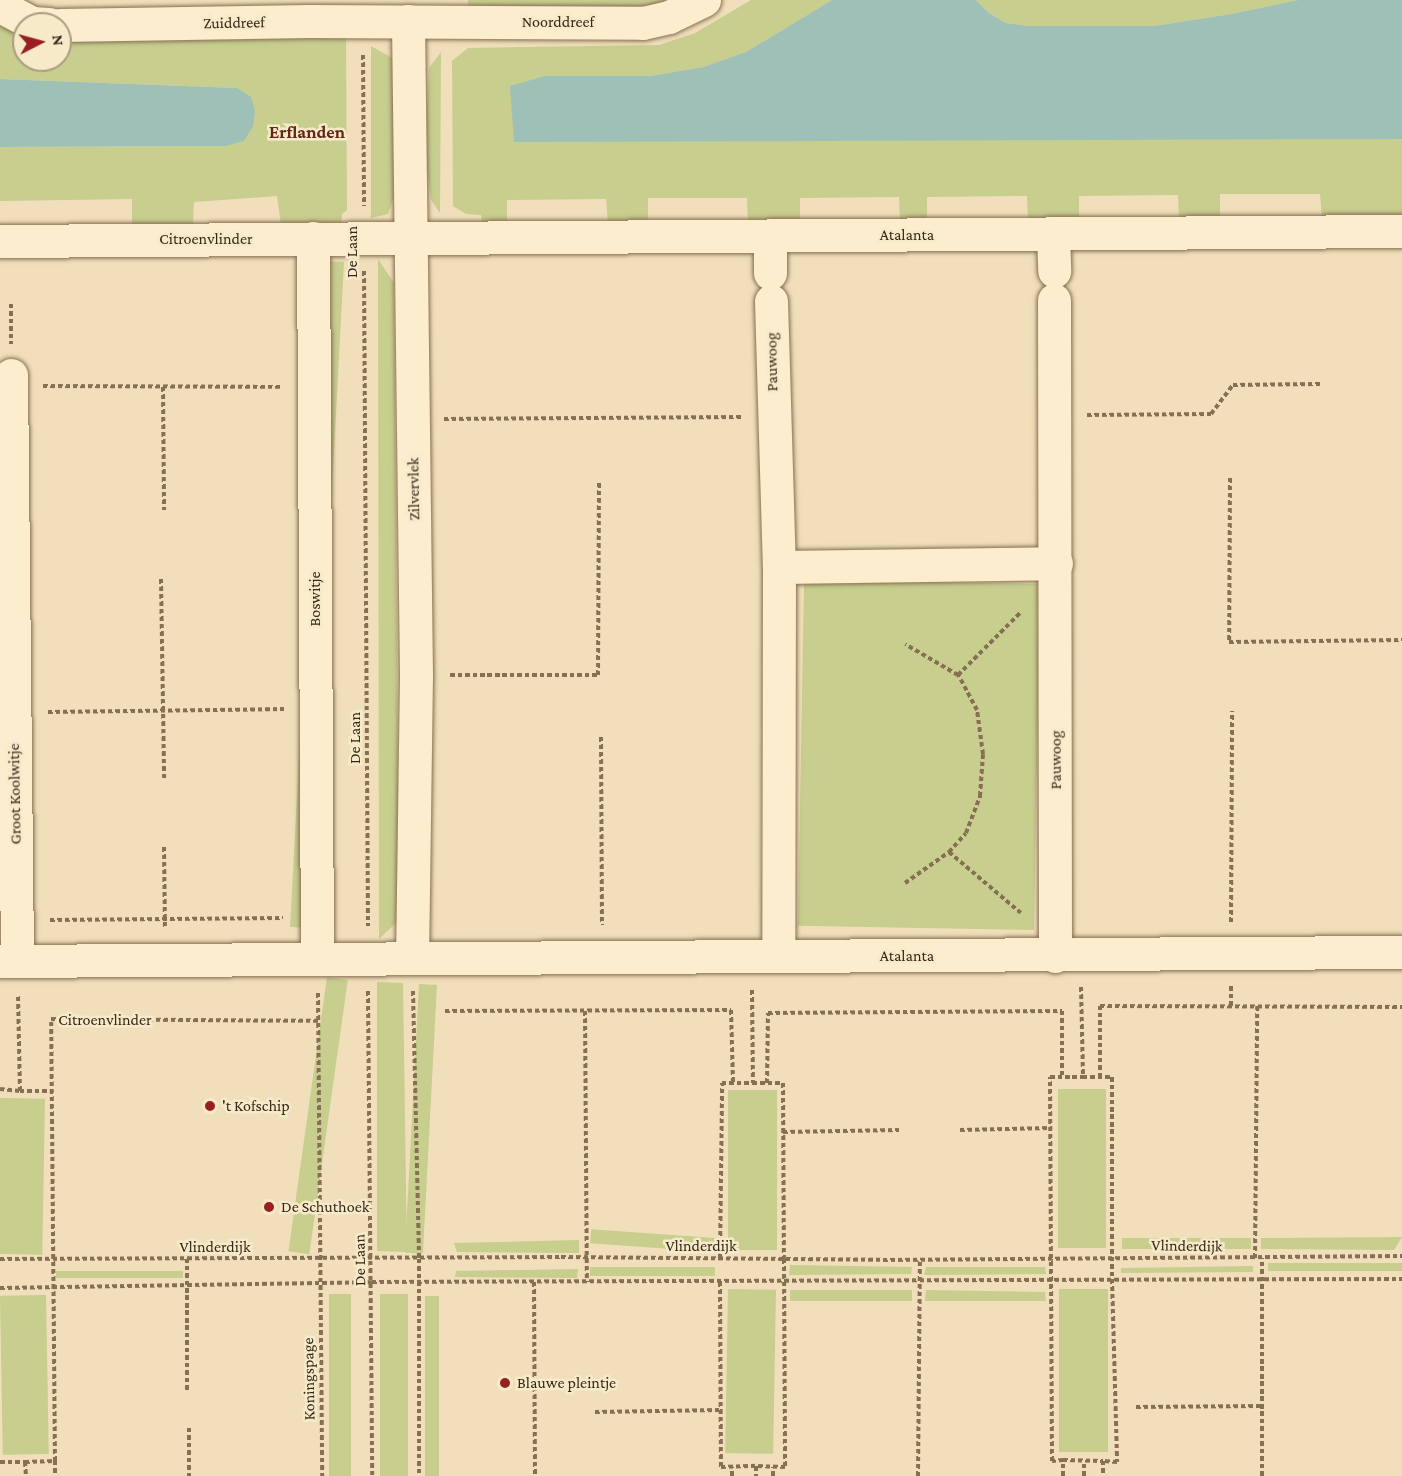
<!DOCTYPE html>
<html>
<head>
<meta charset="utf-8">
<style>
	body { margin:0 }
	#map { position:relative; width:1402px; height:1476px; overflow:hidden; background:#f0dfba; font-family:"Crimson Pro",serif }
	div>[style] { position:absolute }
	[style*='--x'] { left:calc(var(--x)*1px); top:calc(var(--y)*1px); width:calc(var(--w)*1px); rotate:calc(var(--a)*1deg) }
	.green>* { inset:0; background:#c7ce8e; transform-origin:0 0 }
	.water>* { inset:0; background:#9fc0b6 }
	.path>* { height:4px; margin-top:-2px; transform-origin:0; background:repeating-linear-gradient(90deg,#876f53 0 4.5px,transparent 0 7.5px) }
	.roads { filter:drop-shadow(0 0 2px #876f53) drop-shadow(0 0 2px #876f53) }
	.street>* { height:33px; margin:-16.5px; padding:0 16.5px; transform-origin:16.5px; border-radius:16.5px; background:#fbedcd }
	.secondary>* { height:33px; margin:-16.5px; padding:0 16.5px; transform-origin:16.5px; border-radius:16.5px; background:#fbedcd }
	.dots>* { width:16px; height:16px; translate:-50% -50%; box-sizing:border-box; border:3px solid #f7eac9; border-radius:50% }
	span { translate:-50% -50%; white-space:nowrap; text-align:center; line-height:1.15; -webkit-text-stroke:5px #f7eac9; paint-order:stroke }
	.street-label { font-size:16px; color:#35271a }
	.poi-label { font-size:16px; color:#35271a }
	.left { translate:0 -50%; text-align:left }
	.neighbourhood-label { font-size:18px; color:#642617; font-weight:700 }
	.north { position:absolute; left:12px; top:12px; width:60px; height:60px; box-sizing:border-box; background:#f7eac9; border:2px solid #a99c83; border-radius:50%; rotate:84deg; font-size:16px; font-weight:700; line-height:24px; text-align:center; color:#35271a }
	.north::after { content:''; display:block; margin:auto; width:21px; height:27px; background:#992022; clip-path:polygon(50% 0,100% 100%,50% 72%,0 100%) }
</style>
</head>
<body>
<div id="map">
	<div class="green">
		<div style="clip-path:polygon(468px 0,672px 0,643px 8px,468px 7px)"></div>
		<div style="clip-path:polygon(751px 0,832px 0,746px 52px,703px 67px,650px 76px,514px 141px,1402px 139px,1402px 219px,1322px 219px,1320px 194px,1220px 194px,1220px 220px,1179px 220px,1178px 195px,1079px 196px,1079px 221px,1028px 221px,1027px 196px,927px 197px,927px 222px,900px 222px,899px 197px,800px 198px,800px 223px,748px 223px,747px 198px,648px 198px,648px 224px,608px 224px,606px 199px,507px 200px,507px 225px,482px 225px,481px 215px,466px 214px,453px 206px,452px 61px,468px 48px,659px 45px,695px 33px)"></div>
		<div style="clip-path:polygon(976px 0,1298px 0,1231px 14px,1154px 26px,1029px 26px,1006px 23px,989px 13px)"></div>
		<div style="clip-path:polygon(0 26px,24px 37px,24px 60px,60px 60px,60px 42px,346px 38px,347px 210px,342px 214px,341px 225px,281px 225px,277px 196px,194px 202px,193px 224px,132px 226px,132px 199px,0 201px,0 147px,225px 146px,237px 88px,0 79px)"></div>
		<div style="clip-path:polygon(371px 46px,392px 58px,397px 98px,395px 194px,388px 214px,371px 218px)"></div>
		<div style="clip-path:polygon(441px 52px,440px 213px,431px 200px,425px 155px,429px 68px)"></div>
		<div style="clip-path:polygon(378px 259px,394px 283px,399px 920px,379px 939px)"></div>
		<div style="left:325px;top:261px;width:19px;height:667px;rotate:3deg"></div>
		<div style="left:1040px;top:584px;width:346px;height:236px;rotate:91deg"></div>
		<div style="left:327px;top:977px;width:21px;height:277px;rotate:8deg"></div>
		<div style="clip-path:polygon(377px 982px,403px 983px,407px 1252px,377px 1251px)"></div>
		<div style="left:419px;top:984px;width:18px;height:269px;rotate:3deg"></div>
		<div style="left:1106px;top:1089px;width:159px;height:48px;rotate:90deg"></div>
		<div style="left:777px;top:1090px;width:160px;height:49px;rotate:90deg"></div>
		<div style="left:0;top:1098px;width:45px;height:156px;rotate:1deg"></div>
		<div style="clip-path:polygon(1402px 1237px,1394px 1250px,1261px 1249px,1261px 1238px)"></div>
		<div style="left:715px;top:1238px;width:14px;height:124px;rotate:94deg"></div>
		<div style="left:1122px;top:1238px;width:129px;height:11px"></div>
		<div style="clip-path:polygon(579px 1240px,579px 1253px,457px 1252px,454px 1243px)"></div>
		<div style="left:1402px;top:1263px;width:8px;height:134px;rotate:90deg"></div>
		<div style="clip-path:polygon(790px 1265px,911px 1267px,912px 1267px,911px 1274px,789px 1275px)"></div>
		<div style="clip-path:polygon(1253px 1266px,1253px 1272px,1121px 1273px,1121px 1268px)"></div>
		<div style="left:590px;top:1267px;width:125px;height:9px"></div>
		<div style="clip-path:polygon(926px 1267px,1045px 1267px,1046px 1274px,924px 1275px)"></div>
		<div style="clip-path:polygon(578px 1269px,577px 1278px,455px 1277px,456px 1271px)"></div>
		<div style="left:183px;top:1271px;width:7px;height:127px;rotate:90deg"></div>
		<div style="left:728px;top:1289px;width:48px;height:164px;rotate:1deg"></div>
		<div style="left:1059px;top:1289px;width:49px;height:163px"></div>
		<div style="left:790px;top:1290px;width:122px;height:11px"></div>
		<div style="clip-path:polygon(926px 1290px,1045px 1292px,1046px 1301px,925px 1301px)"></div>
		<div style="left:329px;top:1294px;width:22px;height:182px"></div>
		<div style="left:408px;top:1294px;width:182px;height:28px;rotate:90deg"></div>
		<div style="left:46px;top:1295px;width:159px;height:46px;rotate:89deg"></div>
		<div style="left:439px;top:1296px;width:180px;height:14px;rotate:90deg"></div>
	</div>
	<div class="water">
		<div style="clip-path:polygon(832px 0,976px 0,989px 13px,1006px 23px,1029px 26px,1154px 26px,1231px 14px,1298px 0,1402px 0,1402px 139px,514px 142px,510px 86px,545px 76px,650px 76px,703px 67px,746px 52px)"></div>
		<div style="clip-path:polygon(0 79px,237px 88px,251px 97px,255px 111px,253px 126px,244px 141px,225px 146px,0 147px)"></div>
	</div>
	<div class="path">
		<div style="--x:363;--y:55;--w:151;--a:89.6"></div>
		<div style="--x:364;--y:271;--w:655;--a:89.65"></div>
		<div style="--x:11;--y:304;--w:40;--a:90"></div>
		<div style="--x:43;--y:386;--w:238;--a:0.2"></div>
		<div style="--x:163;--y:387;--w:123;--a:89.5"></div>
		<div style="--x:1087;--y:415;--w:124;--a:-0.5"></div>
		<div style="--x:1211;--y:414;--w:36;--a:-53"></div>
		<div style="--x:1233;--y:385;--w:87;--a:-0.7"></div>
		<div style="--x:444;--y:419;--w:299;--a:-0.4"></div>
		<div style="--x:1230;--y:478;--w:164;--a:90.3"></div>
		<div style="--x:1229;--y:642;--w:173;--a:-0.7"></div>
		<div style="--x:161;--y:579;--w:199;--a:89.1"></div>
		<div style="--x:450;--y:675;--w:148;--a:0"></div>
		<div style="--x:598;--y:675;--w:192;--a:-89.7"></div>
		<div style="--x:958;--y:675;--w:88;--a:-45"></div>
		<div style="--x:48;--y:712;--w:236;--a:-0.7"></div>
		<div style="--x:601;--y:737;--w:188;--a:89.7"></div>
		<div style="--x:164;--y:847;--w:80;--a:89.3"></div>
		<div style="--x:949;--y:852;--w:94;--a:40.3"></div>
		<div style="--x:905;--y:883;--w:54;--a:-35.2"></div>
		<div style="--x:949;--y:852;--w:25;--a:-48"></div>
		<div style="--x:966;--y:833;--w:40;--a:-69"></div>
		<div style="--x:980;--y:796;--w:42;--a:-85.9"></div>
		<div style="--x:983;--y:754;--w:44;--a:-97.8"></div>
		<div style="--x:977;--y:710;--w:40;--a:-118"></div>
		<div style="--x:958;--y:675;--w:61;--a:-149.7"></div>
		<div style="--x:50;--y:920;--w:233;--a:-0.5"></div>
		<div style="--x:1231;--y:922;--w:211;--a:-89.7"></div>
		<div style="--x:1231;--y:986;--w:20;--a:90"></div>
		<div style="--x:1081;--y:987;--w:90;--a:88.7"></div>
		<div style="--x:1083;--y:1077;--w:29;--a:0"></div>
		<div style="--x:1112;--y:1077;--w:202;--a:90"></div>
		<div style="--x:1112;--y:1279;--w:183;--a:88.4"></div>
		<div style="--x:1117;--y:1462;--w:14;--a:-176"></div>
		<div style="--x:752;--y:990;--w:93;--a:89.4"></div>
		<div style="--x:753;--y:1083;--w:30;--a:0"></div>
		<div style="--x:783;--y:1083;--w:176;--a:89.7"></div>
		<div style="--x:784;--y:1259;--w:208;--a:89.7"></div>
		<div style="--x:785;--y:1467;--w:29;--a:-178"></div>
		<div style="--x:756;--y:1466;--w:10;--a:90"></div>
		<div style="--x:368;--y:991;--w:485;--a:89.5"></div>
		<div style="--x:413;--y:991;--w:268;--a:88.7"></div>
		<div style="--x:419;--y:1259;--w:217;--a:90"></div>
		<div style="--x:318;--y:993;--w:483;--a:89.5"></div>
		<div style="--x:445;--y:1011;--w:286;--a:-0.2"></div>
		<div style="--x:731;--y:1010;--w:73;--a:88.4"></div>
		<div style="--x:585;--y:1011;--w:271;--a:89.6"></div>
		<div style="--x:1100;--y:1077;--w:71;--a:-90"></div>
		<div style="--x:1100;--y:1006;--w:302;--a:0.2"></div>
		<div style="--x:767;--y:1083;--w:70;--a:-89.2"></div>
		<div style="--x:768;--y:1013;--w:294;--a:-0.4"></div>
		<div style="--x:1062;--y:1011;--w:66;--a:90"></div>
		<div style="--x:0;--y:1089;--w:20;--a:6"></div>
		<div style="--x:20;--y:1091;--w:96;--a:-91.2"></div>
		<div style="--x:20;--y:1091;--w:31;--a:0"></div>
		<div style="--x:960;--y:1130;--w:91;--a:-1.3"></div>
		<div style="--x:783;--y:1132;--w:116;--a:-1"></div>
		<div style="--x:720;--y:1258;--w:175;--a:-89.3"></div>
		<div style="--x:722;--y:1083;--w:31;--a:0"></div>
		<div style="--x:1255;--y:1258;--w:252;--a:-89.5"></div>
		<div style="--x:0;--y:1259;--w:561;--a:-0.2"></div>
		<div style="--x:561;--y:1257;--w:322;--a:0.5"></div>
		<div style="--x:883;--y:1260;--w:519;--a:-0.44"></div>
		<div style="--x:534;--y:1282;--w:194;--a:89.7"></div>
		<div style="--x:720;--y:1282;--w:185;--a:89.7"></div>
		<div style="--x:721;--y:1467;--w:35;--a:-2"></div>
		<div style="--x:0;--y:1288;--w:372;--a:-0.9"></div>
		<div style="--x:372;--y:1282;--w:1030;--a:-0.17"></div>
		<div style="--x:187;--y:1390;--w:131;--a:-90"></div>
		<div style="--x:1136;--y:1407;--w:126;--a:-0.5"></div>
		<div style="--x:595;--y:1412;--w:126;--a:-0.9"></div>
		<div style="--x:189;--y:1428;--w:48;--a:90"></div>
		<div style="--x:1063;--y:1460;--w:11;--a:175"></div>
		<div style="--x:1052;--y:1461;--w:384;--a:-90.3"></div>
		<div style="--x:1050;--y:1077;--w:33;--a:0"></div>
		<div style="--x:55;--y:1461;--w:15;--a:90"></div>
		<div style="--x:0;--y:1462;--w:25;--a:0"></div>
		<div style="--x:25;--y:1462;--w:14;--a:86"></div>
		<div style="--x:25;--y:1462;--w:30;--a:-2"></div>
		<div style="--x:55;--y:1461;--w:442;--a:-90.5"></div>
		<div style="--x:51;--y:1019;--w:267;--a:0.4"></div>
		<div style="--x:732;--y:1476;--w:9;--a:-90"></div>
		<div style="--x:773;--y:1476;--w:9;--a:-90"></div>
		<div style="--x:918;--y:1476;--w:216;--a:-89.5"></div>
		<div style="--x:1063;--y:1476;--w:16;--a:-90"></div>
		<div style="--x:1063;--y:1460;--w:40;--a:1.4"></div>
		<div style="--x:1103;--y:1461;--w:15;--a:90"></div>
		<div style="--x:1084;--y:1476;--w:15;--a:-90"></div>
		<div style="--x:1262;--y:1476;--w:218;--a:-90"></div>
	</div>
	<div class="roads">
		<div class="street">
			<div style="--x:408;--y:21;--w:654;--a:89.3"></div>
			<div style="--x:416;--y:675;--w:282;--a:90.8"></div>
			<div style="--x:1053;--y:234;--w:37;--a:88"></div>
			<div style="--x:770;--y:236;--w:37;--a:90"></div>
			<div style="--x:313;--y:238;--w:721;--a:89.68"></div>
			<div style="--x:0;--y:241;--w:1402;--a:-0.41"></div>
			<div style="--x:1054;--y:300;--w:656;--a:89.91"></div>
			<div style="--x:771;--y:301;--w:266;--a:88.3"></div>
			<div style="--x:779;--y:567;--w:389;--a:90.1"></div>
			<div style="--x:11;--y:375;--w:586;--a:89.41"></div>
			<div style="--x:779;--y:567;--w:277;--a:-0.8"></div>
			<div style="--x:0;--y:961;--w:1402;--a:-0.37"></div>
		</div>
		<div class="secondary">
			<div style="--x:0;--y:6;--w:36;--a:28"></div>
			<div style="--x:32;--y:23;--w:17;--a:3"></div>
			<div style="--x:60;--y:25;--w:249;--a:-0.9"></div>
			<div style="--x:309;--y:21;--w:334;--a:0.3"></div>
			<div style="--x:643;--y:23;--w:27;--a:-13"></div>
			<div style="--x:669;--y:17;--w:39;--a:-26"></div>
		</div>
	</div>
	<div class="dots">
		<div style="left:210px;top:1106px;background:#992022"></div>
		<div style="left:269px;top:1207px;background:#992022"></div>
		<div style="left:505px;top:1383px;background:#992022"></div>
	</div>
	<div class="street-label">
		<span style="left:558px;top:22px">Noorddreef</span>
		<span style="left:234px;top:23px;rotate:-1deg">Zuiddreef</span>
		<span style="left:907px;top:235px">Atalanta</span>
		<span style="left:206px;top:239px">Citroenvlinder</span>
		<span style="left:352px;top:252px;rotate:-90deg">De Laan</span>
		<span style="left:772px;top:362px;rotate:-91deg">Pauwoog</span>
		<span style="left:414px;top:489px;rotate:-91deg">Zilvervlek</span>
		<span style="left:315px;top:599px;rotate:-90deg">Boswitje</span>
		<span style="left:355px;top:738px;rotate:-90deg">De Laan</span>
		<span style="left:1056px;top:760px;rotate:-90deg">Pauwoog</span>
		<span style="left:15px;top:794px;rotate:-91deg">Groot Koolwitje</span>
		<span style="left:907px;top:956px">Atalanta</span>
		<span style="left:105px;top:1020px">Citroenvlinder</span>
		<span style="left:701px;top:1246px">Vlinderdijk</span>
		<span style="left:1187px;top:1246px;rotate:1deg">Vlinderdijk</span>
		<span style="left:215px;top:1247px">Vlinderdijk</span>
		<span style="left:360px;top:1260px;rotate:-91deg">De Laan</span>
		<span style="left:309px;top:1379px;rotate:-91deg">Koningspage</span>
	</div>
	<div class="poi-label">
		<span class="left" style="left:222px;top:1106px">'t Kofschip</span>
		<span class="left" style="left:281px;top:1207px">De Schuthoek</span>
		<span class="left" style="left:517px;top:1383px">Blauwe pleintje</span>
	</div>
	<div class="neighbourhood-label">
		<span style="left:307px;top:132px">Erflanden</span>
	</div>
	<div class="north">N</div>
</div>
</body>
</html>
